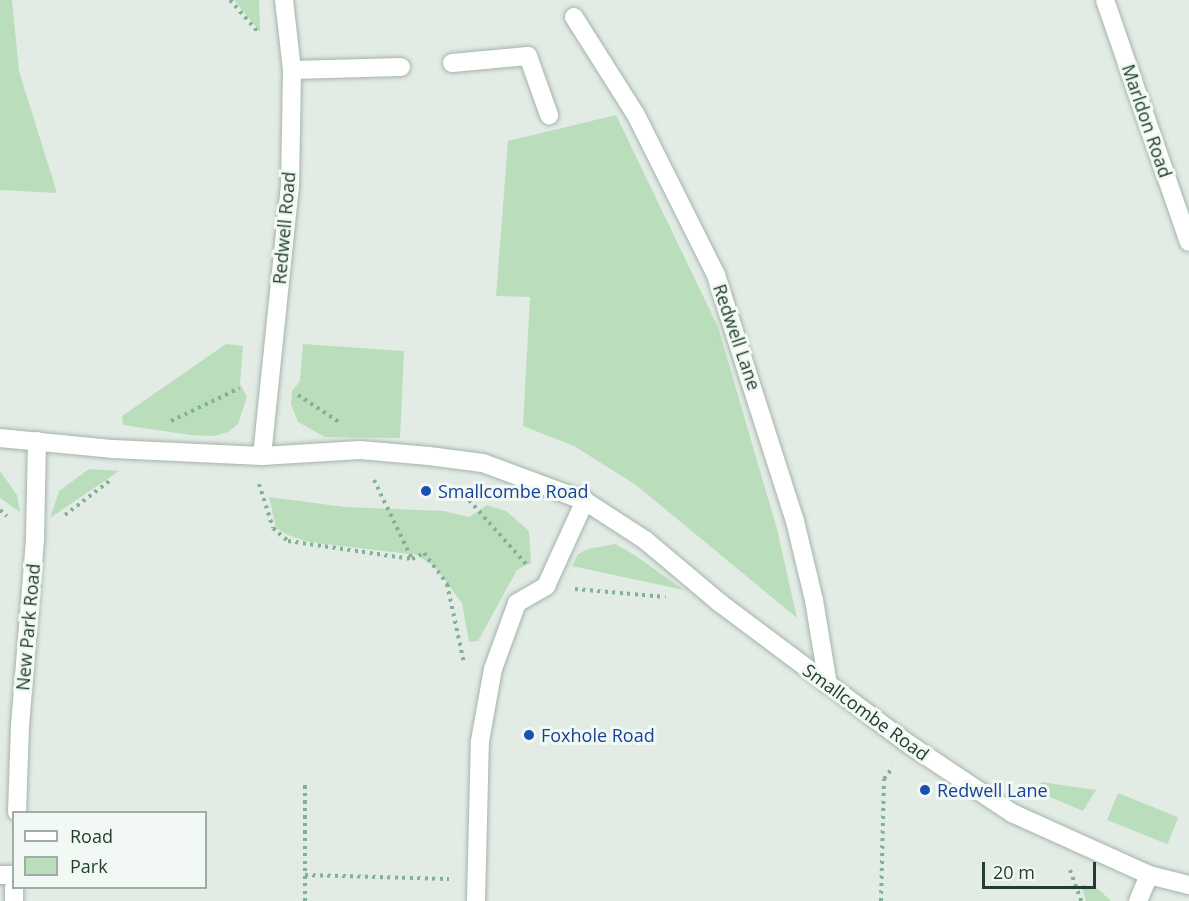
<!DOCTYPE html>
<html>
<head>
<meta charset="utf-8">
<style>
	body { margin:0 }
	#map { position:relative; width:1189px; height:901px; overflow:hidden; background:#e2ece5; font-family:"Open Sans",sans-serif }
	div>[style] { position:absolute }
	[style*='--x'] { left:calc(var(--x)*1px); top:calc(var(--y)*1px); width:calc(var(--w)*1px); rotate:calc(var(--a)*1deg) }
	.green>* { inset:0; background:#badebc; transform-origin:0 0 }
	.path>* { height:4px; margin-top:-2px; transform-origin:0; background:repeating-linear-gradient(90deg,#81b197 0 3px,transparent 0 7.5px) }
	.roads { filter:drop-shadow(0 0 2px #a4b4ab) drop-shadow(0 0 2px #a4b4ab) }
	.service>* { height:18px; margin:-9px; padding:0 9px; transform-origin:9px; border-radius:9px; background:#fff }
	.minor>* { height:18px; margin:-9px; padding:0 9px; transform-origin:9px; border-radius:9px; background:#fff }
	.secondary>* { height:18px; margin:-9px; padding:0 9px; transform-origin:9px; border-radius:9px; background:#fff }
	.dots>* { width:16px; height:16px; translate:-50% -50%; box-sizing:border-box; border:3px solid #f2f9f4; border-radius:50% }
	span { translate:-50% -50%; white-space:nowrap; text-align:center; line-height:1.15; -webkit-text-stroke:6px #f2f9f4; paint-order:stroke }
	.street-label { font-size:18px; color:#213e30 }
	.transit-label { font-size:18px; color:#164399 }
	.left { translate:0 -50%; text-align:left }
	.legend { position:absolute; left:12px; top:811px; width:195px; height:78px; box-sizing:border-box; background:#f2f9f4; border:2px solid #9eaea6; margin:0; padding:8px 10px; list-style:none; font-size:18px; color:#213e30 }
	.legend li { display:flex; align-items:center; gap:12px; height:30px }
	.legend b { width:30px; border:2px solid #9eaea6 }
	.scale { position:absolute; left:982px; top:862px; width:114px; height:27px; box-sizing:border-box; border:3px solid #213e30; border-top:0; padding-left:8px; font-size:18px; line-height:21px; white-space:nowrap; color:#213e30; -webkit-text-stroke:4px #f2f9f4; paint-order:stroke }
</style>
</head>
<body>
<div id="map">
	<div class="green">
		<div style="clip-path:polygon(0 0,12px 0,19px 71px,57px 193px,0 190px)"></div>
		<div style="clip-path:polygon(234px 0,259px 0,260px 32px)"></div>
		<div style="clip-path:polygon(616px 115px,718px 327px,777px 529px,797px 618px,636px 485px,574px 446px,523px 426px,530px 297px,496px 296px,508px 141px)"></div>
		<div style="clip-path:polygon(226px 344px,243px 346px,240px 384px,247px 397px,238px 424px,228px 432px,214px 436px,190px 435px,123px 425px,122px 416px)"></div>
		<div style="clip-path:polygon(303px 344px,404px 351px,400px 438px,325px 437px,298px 422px,291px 404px,292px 391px,300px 381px)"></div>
		<div style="clip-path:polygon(89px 469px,119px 471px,50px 518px,59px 491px)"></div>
		<div style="clip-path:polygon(0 471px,17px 495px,20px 512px,0 498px)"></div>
		<div style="clip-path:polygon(269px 497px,345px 507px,444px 511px,469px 517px,487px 505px,506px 511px,529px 531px,531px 563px,517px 570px,478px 641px,469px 642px,462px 603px,435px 567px,417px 555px,309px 542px,288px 535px,276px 528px)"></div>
		<div style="clip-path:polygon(615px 544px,633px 554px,684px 590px,572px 566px,578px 554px,588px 549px)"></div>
		<div style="clip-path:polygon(1041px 782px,1096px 790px,1083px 811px,1038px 792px)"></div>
		<div style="left:1118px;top:793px;width:65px;height:29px;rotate:22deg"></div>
		<div style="clip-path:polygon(1081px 884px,1098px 889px,1111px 901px,1086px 901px)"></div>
	</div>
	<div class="path">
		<div style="--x:230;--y:0;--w:41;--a:48.9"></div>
		<div style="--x:298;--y:395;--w:49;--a:33.4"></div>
		<div style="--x:171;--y:421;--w:76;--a:-25.6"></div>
		<div style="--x:374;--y:480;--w:88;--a:64.3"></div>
		<div style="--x:259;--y:484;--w:46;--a:72.3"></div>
		<div style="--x:273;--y:528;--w:20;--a:41"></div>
		<div style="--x:288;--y:541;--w:125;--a:8.3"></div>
		<div style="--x:412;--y:559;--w:13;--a:-27"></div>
		<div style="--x:424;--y:553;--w:39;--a:53"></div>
		<div style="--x:447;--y:584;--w:81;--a:77.9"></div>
		<div style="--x:459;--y:489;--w:101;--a:48.2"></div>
		<div style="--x:0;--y:510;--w:9;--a:41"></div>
		<div style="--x:65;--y:515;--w:59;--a:-37.5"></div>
		<div style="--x:575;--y:589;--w:91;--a:5"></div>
		<div style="--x:1070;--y:870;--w:33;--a:70"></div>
		<div style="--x:305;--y:875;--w:144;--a:1.6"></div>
		<div style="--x:305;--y:901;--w:117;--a:-90"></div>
		<div style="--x:881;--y:901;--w:122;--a:-88.6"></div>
		<div style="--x:884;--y:779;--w:15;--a:-53"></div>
	</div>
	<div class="roads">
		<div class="service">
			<div style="--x:452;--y:63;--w:76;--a:-5.3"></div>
			<div style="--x:528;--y:56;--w:63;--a:70.4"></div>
			<div style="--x:292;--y:70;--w:109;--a:-1.6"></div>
		</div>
		<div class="minor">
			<div style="--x:574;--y:17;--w:116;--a:57.7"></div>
			<div style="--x:636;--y:115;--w:179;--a:63.4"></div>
			<div style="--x:716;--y:275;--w:258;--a:72.2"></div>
			<div style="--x:795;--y:521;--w:81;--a:76.5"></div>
			<div style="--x:814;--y:600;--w:86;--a:80.6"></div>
			<div style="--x:0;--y:438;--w:114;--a:5.6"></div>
			<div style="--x:113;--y:449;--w:149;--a:2.7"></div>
			<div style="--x:262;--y:456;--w:98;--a:-3.5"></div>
			<div style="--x:360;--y:450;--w:69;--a:5"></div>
			<div style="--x:429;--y:456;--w:54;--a:7.4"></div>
			<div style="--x:483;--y:463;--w:109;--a:20.4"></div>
			<div style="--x:585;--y:501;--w:72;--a:33"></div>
			<div style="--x:645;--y:540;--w:98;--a:40"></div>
			<div style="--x:720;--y:603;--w:237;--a:36.8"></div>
			<div style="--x:910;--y:745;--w:123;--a:33.7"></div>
			<div style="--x:1012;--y:813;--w:150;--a:24.3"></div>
			<div style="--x:1149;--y:875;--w:41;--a:14"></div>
			<div style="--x:262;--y:456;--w:271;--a:-84.1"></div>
			<div style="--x:290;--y:186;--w:116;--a:-89"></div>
			<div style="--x:292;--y:70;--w:70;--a:-96.5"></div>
			<div style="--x:17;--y:812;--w:86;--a:-88"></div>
			<div style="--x:20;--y:726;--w:189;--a:-85.4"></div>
			<div style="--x:35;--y:538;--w:97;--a:-88.8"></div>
			<div style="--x:0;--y:875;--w:14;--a:0"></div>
			<div style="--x:14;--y:901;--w:13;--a:-90"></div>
			<div style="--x:476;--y:901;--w:160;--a:-88.6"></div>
			<div style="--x:480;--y:741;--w:73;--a:-79.8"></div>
			<div style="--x:493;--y:669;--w:70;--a:-70"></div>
			<div style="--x:517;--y:603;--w:34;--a:-30"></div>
			<div style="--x:546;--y:586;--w:94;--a:-65.4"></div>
			<div style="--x:1138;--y:901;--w:28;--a:-67"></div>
		</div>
		<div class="secondary">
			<div style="--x:1105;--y:0;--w:256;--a:70.9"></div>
		</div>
	</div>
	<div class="dots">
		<div style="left:426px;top:491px;background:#1a4fb4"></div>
		<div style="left:529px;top:735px;background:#1a4fb4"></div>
		<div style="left:925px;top:790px;background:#1a4fb4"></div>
	</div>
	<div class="street-label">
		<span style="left:1147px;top:121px;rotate:71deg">Marldon Road</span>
		<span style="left:284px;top:228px;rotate:-85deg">Redwell Road</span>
		<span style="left:737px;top:337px;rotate:71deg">Redwell Lane</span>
		<span style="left:28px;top:627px;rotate:-85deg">New Park Road</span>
		<span style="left:866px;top:712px;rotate:36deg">Smallcombe Road</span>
	</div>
	<div class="transit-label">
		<span class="left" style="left:438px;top:491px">Smallcombe Road</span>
		<span class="left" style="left:541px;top:735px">Foxhole Road</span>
		<span class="left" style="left:937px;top:790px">Redwell Lane</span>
	</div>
	<ul class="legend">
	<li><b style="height:8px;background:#fff"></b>Road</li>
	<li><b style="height:16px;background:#badebc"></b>Park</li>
	</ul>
	<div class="scale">20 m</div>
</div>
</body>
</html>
